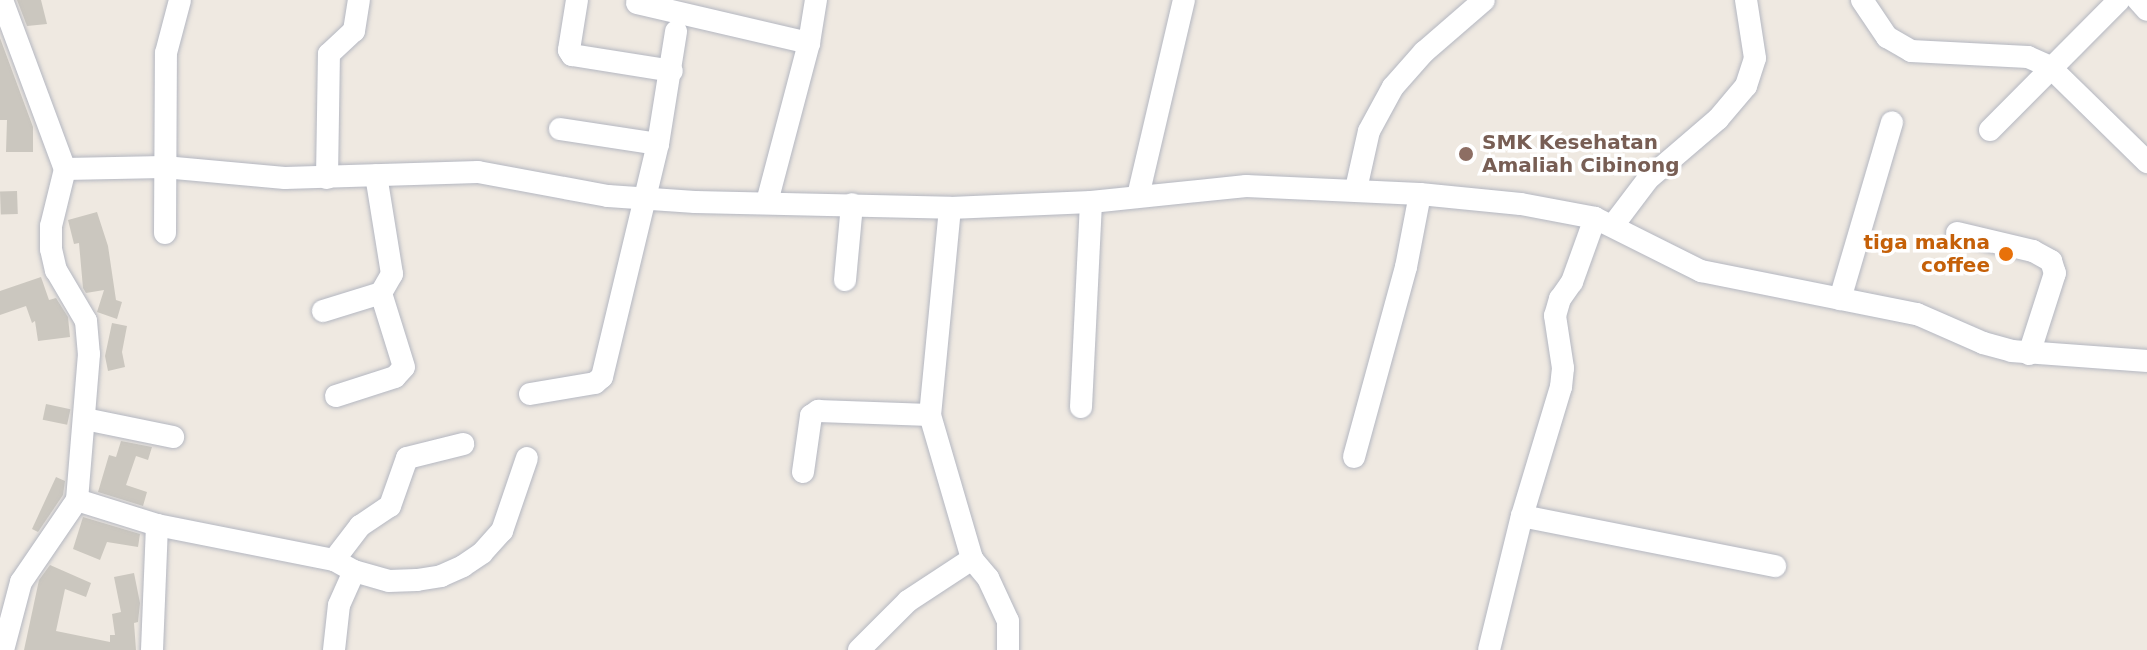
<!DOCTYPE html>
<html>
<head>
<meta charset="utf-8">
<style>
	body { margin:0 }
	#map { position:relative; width:2147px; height:650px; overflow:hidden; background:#efe9e1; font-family:"DejaVu Sans",sans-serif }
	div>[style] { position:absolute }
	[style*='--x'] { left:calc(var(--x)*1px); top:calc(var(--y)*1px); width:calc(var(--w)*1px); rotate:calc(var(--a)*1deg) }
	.building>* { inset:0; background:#cbc7bf; transform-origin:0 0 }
	.roads { filter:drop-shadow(0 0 2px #b4b7c1) drop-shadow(0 0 2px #b4b7c1) }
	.minor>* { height:22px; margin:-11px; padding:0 11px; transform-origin:11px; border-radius:11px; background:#fff }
	.dots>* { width:22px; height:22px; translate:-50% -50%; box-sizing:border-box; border:4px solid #fff; border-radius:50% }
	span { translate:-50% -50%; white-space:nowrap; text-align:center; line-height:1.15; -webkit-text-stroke:7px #fff; paint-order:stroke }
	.education-label { font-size:20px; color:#785e54; font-weight:700 }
	.left { translate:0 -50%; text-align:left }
	.food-label { font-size:20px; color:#c56008; font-weight:700 }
	.right { translate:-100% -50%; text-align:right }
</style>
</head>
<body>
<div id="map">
	<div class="building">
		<div style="clip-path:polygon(17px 0,41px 0,47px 24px,27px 26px)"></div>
		<div style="clip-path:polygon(0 38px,33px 127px,33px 152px,6px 152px,7px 120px,0 120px)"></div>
		<div style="left:17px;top:191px;width:23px;height:17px;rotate:88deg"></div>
		<div style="clip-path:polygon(97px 212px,108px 246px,116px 300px,122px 302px,117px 319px,97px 312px,104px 290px,86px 293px,83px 288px,79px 243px,74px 244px,68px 220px)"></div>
		<div style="clip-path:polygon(41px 277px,49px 300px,56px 298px,68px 317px,70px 337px,38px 341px,35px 321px,32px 323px,26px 306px,0 315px,0 291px)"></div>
		<div style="clip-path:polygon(112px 323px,127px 326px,122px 352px,125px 367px,108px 371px,105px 356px)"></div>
		<div style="left:46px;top:404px;width:25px;height:16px;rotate:12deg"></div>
		<div style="clip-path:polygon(121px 441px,152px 447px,148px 460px,136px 456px,126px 485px,147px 492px,143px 506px,98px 492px,109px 455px,116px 457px)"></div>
		<div style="clip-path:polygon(56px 477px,65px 481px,63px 495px,38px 532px,32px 529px)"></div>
		<div style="clip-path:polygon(83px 517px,140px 534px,138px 547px,107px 542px,100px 560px,73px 549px)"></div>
		<div style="clip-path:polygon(50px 565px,91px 583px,86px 597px,65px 589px,56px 631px,110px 642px,110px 635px,115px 635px,112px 614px,121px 612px,114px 577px,134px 573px,140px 603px,138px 622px,134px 623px,136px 650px,24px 650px,39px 580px)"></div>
	</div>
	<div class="roads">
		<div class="minor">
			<div style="--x:2;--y:0;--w:180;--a:69.6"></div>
			<div style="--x:65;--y:169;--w:59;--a:103.8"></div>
			<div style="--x:51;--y:226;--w:23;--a:90"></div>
			<div style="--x:51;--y:249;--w:22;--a:77"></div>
			<div style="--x:56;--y:270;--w:59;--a:59.5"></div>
			<div style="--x:86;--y:321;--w:33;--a:85"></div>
			<div style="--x:89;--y:354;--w:146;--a:94.7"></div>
			<div style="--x:77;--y:500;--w:99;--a:124.3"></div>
			<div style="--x:21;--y:582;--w:70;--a:104.8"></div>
			<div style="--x:577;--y:0;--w:51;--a:99.1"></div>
			<div style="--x:569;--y:50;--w:6;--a:59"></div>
			<div style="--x:572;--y:55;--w:101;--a:9.1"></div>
			<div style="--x:1862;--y:0;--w:45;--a:56"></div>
			<div style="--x:1887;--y:37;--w:28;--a:30"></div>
			<div style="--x:1911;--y:51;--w:117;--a:2.9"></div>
			<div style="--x:2028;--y:57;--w:24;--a:24"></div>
			<div style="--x:2050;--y:67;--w:136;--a:44.4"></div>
			<div style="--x:2138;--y:0;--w:13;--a:48"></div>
			<div style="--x:637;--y:3;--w:177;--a:13.1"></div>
			<div style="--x:560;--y:129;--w:99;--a:8.7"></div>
			<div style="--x:1990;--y:130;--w:183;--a:-45.2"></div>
			<div style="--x:65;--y:169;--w:99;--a:-1.2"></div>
			<div style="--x:164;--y:167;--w:121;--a:5.2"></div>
			<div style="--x:285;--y:178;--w:193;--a:-1.8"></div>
			<div style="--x:478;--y:172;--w:132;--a:10.5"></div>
			<div style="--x:608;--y:196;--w:87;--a:3.9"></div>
			<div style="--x:695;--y:202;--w:255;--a:1.3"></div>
			<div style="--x:950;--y:208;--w:141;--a:-2.4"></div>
			<div style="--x:1091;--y:202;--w:156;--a:-5.9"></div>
			<div style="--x:1246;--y:186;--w:174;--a:2.6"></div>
			<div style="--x:1420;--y:194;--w:101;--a:5.7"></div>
			<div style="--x:1521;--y:204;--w:75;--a:10.7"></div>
			<div style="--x:1595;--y:218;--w:119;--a:26.6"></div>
			<div style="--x:1701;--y:271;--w:220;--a:11.3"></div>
			<div style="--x:1917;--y:314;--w:72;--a:23.7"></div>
			<div style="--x:1983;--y:343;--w:30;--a:15"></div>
			<div style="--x:2012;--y:351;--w:135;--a:4.2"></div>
			<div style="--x:327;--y:178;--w:124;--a:-89.1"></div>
			<div style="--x:329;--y:54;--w:34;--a:-43"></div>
			<div style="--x:354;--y:31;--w:31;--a:-81"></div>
			<div style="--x:1356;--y:189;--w:59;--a:-77.4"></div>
			<div style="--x:1369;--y:131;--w:50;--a:-61.4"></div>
			<div style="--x:1393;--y:87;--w:47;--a:-48.5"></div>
			<div style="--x:1424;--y:52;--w:79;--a:-40.9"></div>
			<div style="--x:1138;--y:196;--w:201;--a:-76.8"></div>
			<div style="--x:767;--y:202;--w:164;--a:-75.2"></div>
			<div style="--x:809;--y:43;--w:44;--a:-80.8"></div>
			<div style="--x:950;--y:208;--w:208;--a:95.5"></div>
			<div style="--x:930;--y:415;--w:150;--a:73.7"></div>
			<div style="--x:972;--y:559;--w:25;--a:50"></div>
			<div style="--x:988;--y:578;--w:47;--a:65.1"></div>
			<div style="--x:1008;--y:621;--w:29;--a:90"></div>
			<div style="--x:1614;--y:224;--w:56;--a:-52.9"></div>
			<div style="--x:1648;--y:179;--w:92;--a:-40.6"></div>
			<div style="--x:1718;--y:119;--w:43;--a:-49.7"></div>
			<div style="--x:1746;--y:86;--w:29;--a:-72"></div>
			<div style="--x:1755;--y:58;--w:59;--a:-98.8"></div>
			<div style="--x:165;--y:233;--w:180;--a:-89.7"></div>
			<div style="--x:166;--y:53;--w:55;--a:-75.2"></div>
			<div style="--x:1957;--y:233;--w:78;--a:13.3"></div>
			<div style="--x:2033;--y:251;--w:21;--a:29"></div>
			<div style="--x:2051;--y:261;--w:13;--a:72"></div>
			<div style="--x:2055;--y:273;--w:85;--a:107.8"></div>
			<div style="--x:845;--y:280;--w:76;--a:-84.7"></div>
			<div style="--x:1840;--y:299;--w:184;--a:-73.6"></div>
			<div style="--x:323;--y:311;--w:61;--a:-17.2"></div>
			<div style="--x:530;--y:394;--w:66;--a:-9.6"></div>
			<div style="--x:595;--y:383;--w:9;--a:-41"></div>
			<div style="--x:602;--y:377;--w:240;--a:-76.5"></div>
			<div style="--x:658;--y:144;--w:114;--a:-80.9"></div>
			<div style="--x:336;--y:396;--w:62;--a:-17.9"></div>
			<div style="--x:395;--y:377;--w:13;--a:-48"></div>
			<div style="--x:404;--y:367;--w:77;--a:-107.3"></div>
			<div style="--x:381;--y:293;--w:22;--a:-60"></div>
			<div style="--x:392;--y:274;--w:100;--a:-99.2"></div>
			<div style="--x:1081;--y:407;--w:205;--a:-87.2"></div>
			<div style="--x:85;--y:419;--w:90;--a:11.6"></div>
			<div style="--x:1354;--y:457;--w:197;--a:-74.7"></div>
			<div style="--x:1406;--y:267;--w:74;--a:-79.1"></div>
			<div style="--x:803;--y:472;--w:57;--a:-81.9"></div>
			<div style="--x:811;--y:416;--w:9;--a:-36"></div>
			<div style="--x:818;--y:411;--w:112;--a:2"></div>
			<div style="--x:77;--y:500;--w:84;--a:17.4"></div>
			<div style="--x:157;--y:525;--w:180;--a:11.2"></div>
			<div style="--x:334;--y:560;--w:23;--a:29"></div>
			<div style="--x:354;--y:571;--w:36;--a:16"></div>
			<div style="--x:389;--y:581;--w:28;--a:-2"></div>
			<div style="--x:417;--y:580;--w:24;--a:-9"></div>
			<div style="--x:441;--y:576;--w:24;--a:-24"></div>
			<div style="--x:463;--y:566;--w:23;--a:-34"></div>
			<div style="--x:482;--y:553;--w:30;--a:-48"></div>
			<div style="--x:502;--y:531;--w:77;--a:-71.1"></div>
			<div style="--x:1522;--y:516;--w:258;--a:11.2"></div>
			<div style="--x:334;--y:560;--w:43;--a:-52.6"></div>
			<div style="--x:360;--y:526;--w:36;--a:-34"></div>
			<div style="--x:390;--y:506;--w:51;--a:-70.5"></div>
			<div style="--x:407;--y:458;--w:58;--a:-14"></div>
			<div style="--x:152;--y:650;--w:125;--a:-87.7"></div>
			<div style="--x:334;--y:650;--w:45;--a:-83.7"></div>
			<div style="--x:339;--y:605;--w:37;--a:-66"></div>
			<div style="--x:859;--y:650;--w:69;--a:-45"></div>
			<div style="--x:908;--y:601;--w:77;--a:-33.3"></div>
			<div style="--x:1489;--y:650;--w:138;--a:-76.2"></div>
			<div style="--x:1522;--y:516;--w:135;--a:-73.2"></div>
			<div style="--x:1561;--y:387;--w:19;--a:-84"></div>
			<div style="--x:1563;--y:368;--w:53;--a:-98.7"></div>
			<div style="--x:1555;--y:316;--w:18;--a:-74"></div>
			<div style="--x:1560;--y:299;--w:21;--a:-55"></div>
			<div style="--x:1572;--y:282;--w:68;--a:-70.2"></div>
		</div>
	</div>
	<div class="dots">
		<div style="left:1466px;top:154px;background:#8d6e63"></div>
		<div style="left:2006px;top:254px;background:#e8710a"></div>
	</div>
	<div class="education-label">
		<span class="left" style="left:1482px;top:154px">SMK Kesehatan<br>Amaliah Cibinong</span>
	</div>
	<div class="food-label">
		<span class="right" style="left:1990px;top:254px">tiga makna<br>coffee</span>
	</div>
</div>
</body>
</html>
